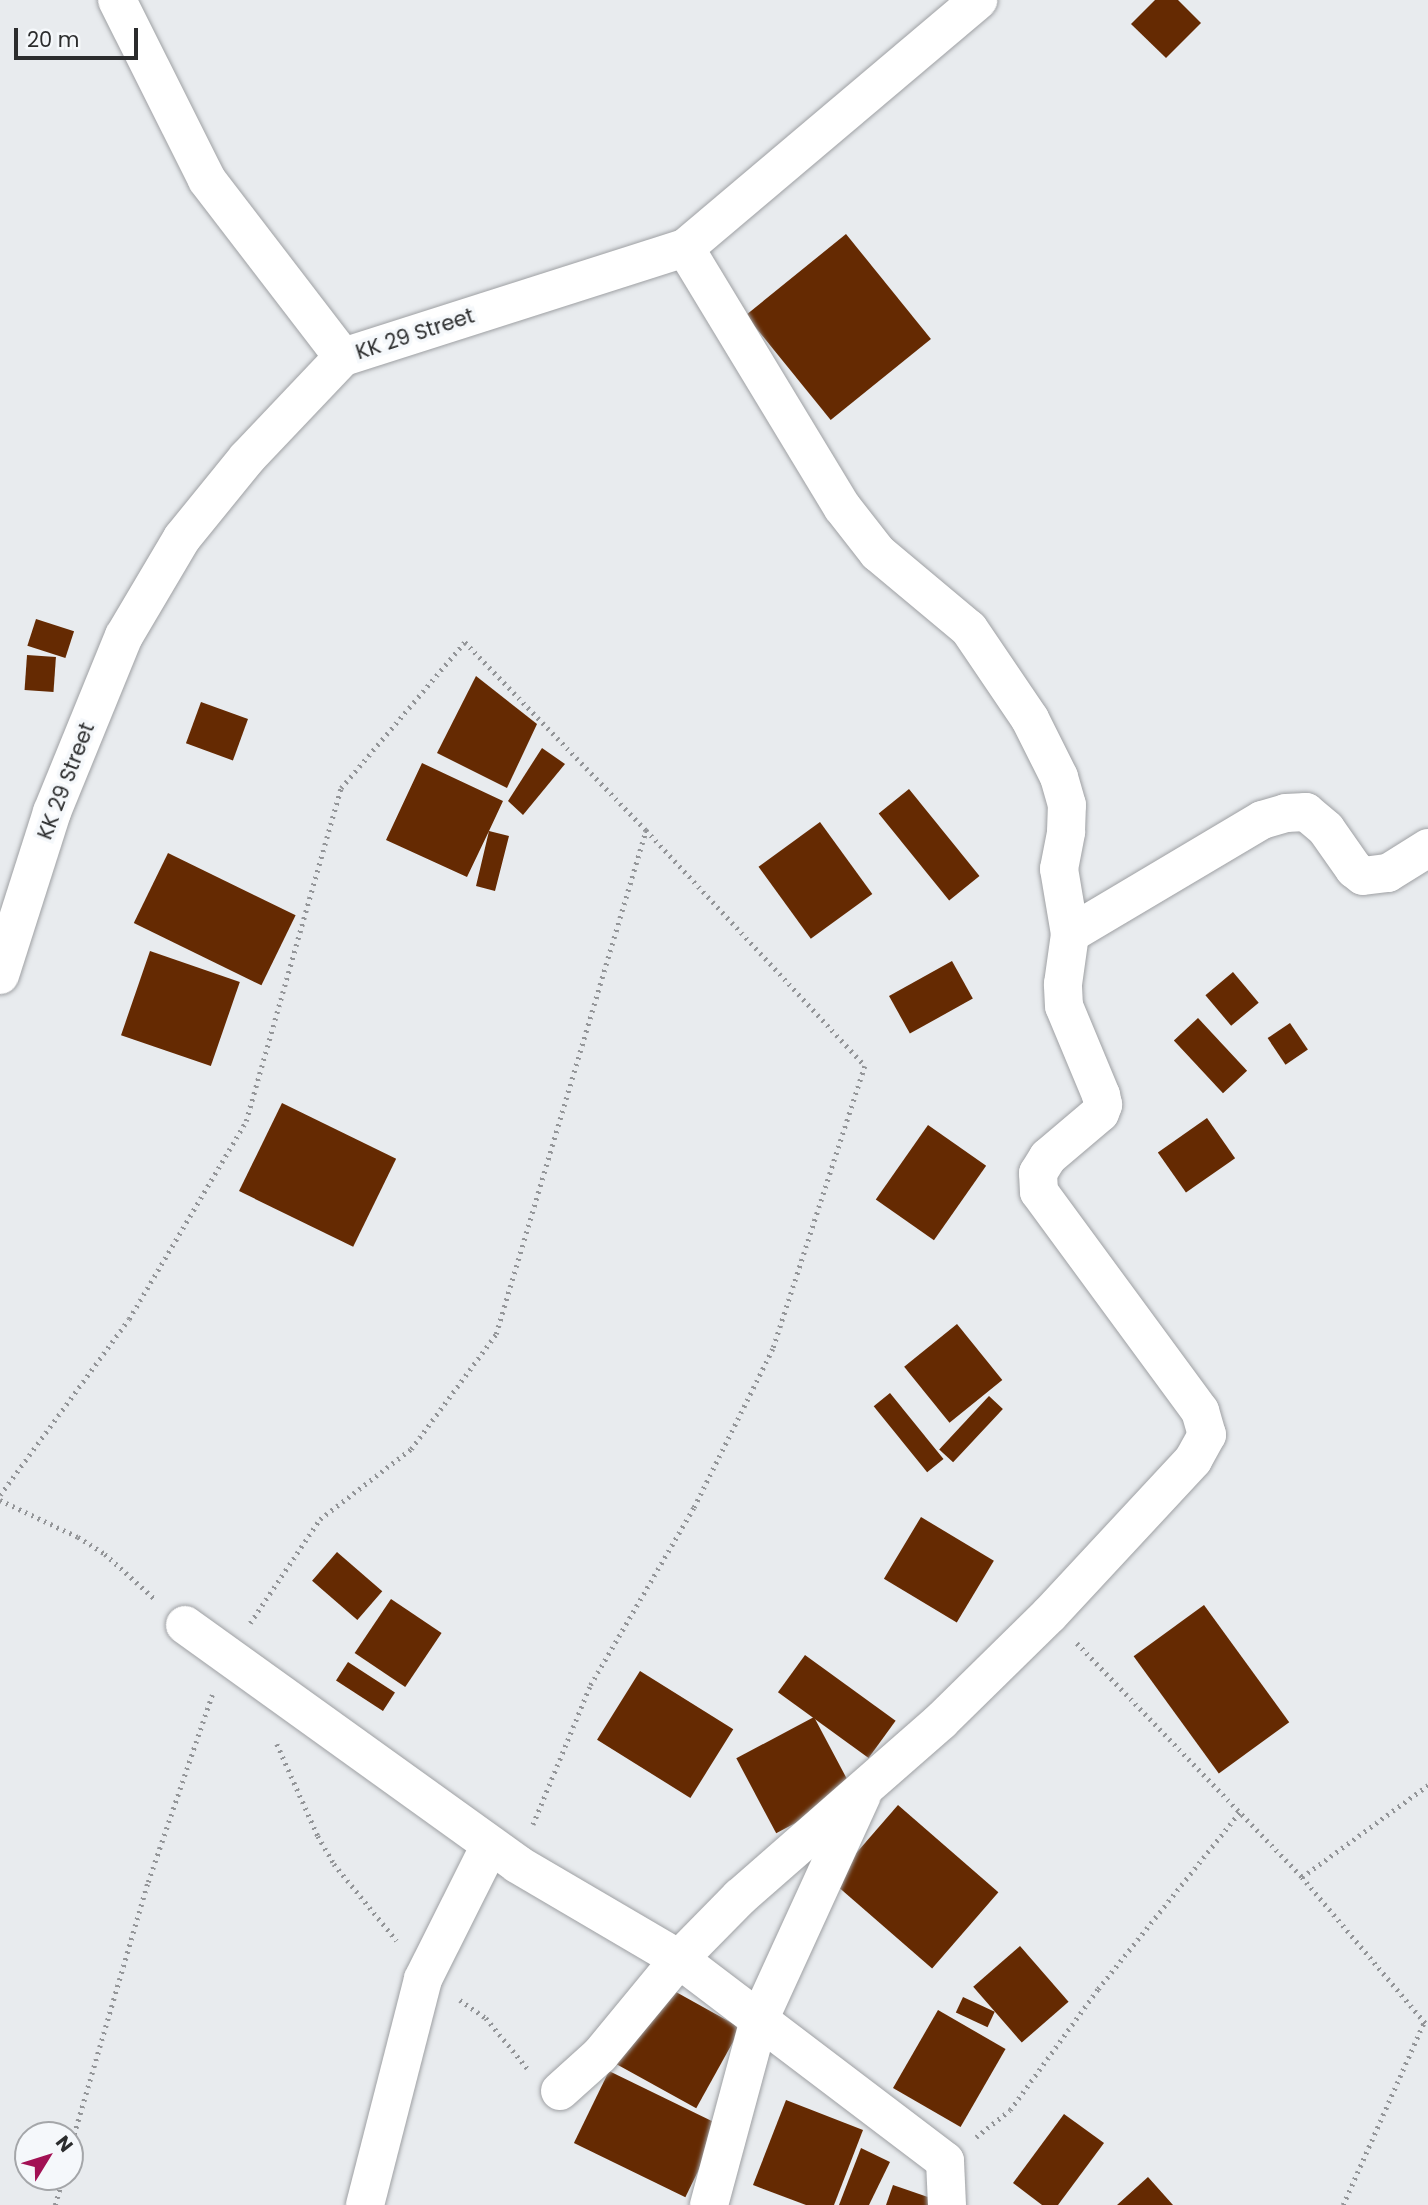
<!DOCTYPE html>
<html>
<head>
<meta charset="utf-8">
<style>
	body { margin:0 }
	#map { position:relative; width:1428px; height:2205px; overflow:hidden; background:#e8ebee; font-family:Poppins,sans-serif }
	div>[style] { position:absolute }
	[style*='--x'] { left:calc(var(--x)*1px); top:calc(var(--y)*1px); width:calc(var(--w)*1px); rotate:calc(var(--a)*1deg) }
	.building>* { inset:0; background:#652a02; transform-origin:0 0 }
	.path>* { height:4.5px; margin-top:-2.25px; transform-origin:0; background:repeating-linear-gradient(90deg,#939598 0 2px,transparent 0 7px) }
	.roads { filter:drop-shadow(0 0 2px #9ea0a3) drop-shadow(0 0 2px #9ea0a3) }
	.street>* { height:38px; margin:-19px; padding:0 19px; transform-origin:19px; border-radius:19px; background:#fff }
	span { translate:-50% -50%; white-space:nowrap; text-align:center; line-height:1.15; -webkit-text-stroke:7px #f5f8fb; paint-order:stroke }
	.street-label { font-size:21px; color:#2b2c2d }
	.north { position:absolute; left:14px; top:2121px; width:70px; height:70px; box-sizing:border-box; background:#f5f8fb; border:2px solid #a4a6a9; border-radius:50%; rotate:52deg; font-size:19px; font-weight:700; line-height:28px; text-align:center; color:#2b2c2d }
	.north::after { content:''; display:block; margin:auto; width:24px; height:32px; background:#a21154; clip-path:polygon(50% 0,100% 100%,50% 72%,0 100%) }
	.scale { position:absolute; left:14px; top:28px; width:124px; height:32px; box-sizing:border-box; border:4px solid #2b2c2d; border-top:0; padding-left:9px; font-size:21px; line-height:24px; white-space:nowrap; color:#2b2c2d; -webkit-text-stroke:5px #f5f8fb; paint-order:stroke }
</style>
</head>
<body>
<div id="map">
	<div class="building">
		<div style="clip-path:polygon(1155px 0,1178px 0,1201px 23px,1166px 58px,1131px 24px)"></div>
		<div style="left:846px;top:234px;width:135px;height:129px;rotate:51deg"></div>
		<div style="left:36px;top:619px;width:40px;height:28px;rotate:18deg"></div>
		<div style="left:27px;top:655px;width:29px;height:35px;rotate:4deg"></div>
		<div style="clip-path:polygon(476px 676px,537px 724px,507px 788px,437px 753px)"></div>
		<div style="left:201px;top:702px;width:50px;height:44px;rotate:20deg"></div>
		<div style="clip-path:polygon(542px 748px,565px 764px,523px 815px,508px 801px)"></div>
		<div style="clip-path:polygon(422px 763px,503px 801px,489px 831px,509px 836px,495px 891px,476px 886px,489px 831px,467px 877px,386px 840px)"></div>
		<div style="left:909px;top:789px;width:112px;height:39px;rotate:51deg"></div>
		<div style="left:820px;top:822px;width:89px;height:76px;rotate:54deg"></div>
		<div style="left:168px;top:853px;width:142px;height:78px;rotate:26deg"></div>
		<div style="left:150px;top:951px;width:95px;height:89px;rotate:19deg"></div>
		<div style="left:952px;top:961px;width:43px;height:72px;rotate:61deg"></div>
		<div style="left:1233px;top:972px;width:40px;height:36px;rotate:50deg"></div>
		<div style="left:1198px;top:1018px;width:72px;height:33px;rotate:47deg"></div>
		<div style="left:1290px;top:1023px;width:32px;height:27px;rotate:56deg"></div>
		<div style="left:282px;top:1103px;width:127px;height:98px;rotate:26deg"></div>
		<div style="left:1207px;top:1118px;width:49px;height:60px;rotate:55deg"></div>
		<div style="left:928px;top:1125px;width:71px;height:91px;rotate:35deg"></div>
		<div style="left:957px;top:1324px;width:72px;height:68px;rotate:51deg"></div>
		<div style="left:890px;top:1393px;width:85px;height:21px;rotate:51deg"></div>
		<div style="left:989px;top:1396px;width:19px;height:73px;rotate:43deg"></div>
		<div style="left:921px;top:1517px;width:85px;height:72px;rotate:31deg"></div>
		<div style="left:337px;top:1552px;width:60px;height:38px;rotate:41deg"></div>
		<div style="left:391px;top:1599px;width:61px;height:65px;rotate:34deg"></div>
		<div style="left:1204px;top:1605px;width:145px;height:87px;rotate:54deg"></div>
		<div style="left:805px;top:1655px;width:112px;height:46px;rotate:36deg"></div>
		<div style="left:348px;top:1662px;width:56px;height:22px;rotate:33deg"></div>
		<div style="left:640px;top:1671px;width:110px;height:81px;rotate:32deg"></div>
		<div style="left:814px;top:1717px;width:85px;height:88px;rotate:62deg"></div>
		<div style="left:898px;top:1805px;width:133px;height:101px;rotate:41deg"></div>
		<div style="left:1020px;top:1946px;width:74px;height:62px;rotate:49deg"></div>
		<div style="left:649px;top:1977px;width:105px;height:92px;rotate:29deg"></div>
		<div style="left:963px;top:1997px;width:35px;height:17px;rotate:25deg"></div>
		<div style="left:938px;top:2010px;width:78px;height:90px;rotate:30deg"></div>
		<div style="left:609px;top:2071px;width:124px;height:80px;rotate:26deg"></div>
		<div style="clip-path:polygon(786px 2100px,863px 2130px,834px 2205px,806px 2205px,753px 2185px)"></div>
		<div style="clip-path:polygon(1064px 2114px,1104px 2143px,1058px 2205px,1042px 2205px,1013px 2183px)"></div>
		<div style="clip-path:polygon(861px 2148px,890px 2162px,869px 2205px,839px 2205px)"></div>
		<div style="clip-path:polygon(1148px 2177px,1173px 2205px,1117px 2205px)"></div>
		<div style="clip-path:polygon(893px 2185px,951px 2205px,886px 2205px)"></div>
	</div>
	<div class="path">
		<div style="--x:0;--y:1495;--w:218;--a:-53.8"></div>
		<div style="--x:129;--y:1319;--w:230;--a:-59.4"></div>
		<div style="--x:246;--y:1121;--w:346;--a:-74.1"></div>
		<div style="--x:341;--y:788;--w:192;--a:-49.7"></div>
		<div style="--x:465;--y:642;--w:261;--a:46.1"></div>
		<div style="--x:646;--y:830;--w:322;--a:47.1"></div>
		<div style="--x:865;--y:1066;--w:298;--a:108"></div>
		<div style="--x:773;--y:1349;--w:178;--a:116.4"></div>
		<div style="--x:694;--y:1508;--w:207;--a:120.2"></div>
		<div style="--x:590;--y:1687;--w:149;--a:112.4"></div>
		<div style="--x:0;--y:1500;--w:86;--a:25.4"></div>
		<div style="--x:78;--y:1537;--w:32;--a:32"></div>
		<div style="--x:105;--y:1554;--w:69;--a:42"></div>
		<div style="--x:250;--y:1623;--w:125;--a:-56.1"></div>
		<div style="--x:320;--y:1519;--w:115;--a:-37.6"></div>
		<div style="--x:411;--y:1449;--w:143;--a:-53.5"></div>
		<div style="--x:496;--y:1334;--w:526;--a:-73.43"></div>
		<div style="--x:1077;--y:1643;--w:325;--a:46.1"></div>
		<div style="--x:1302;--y:1877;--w:195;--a:49.8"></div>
		<div style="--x:277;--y:1744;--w:101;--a:66"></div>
		<div style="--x:318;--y:1836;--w:32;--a:60"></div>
		<div style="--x:334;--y:1864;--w:99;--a:50.7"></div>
		<div style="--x:1302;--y:1877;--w:156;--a:-36.1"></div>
		<div style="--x:460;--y:2000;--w:32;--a:35"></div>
		<div style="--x:486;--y:2018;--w:65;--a:50.6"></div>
		<div style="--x:976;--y:2137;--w:43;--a:-38.5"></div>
		<div style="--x:1010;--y:2110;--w:150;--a:-54"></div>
		<div style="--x:1098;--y:1989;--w:226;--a:-51.3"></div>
		<div style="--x:70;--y:2148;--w:277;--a:-73.7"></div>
		<div style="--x:148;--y:1882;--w:198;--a:-71.1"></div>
		<div style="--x:55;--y:2205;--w:29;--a:-74"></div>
		<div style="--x:1343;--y:2205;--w:200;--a:-66.1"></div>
	</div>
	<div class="roads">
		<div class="street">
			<div style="--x:117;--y:0;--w:201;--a:63.4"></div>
			<div style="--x:207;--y:180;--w:223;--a:52.5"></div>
			<div style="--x:1070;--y:934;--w:223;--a:-30.7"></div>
			<div style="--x:1262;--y:820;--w:25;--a:-16"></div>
			<div style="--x:1286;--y:813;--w:20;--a:-3"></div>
			<div style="--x:1306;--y:812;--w:26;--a:40"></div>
			<div style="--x:1326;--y:829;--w:49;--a:55"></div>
			<div style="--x:1354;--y:869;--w:11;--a:38"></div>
			<div style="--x:1363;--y:876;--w:25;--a:-7"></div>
			<div style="--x:1388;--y:873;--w:47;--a:-32"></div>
			<div style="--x:0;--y:975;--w:171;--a:-72.3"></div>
			<div style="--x:52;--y:812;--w:190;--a:-67.8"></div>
			<div style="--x:124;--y:636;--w:114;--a:-59.4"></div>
			<div style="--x:182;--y:538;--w:103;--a:-50.9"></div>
			<div style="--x:247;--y:458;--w:139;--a:-46.5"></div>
			<div style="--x:343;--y:357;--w:359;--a:-17.7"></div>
			<div style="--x:685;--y:248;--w:384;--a:-40.2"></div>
			<div style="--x:185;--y:1625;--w:409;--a:35.7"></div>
			<div style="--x:517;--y:1864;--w:188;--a:30.4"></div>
			<div style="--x:679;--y:1959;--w:334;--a:37.2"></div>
			<div style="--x:945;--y:2161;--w:44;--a:87.4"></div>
			<div style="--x:560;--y:2091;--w:54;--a:-42"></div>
			<div style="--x:600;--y:2055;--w:124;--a:-50.5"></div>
			<div style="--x:679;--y:1959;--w:87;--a:-45.5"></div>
			<div style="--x:740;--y:1897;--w:267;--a:-41.2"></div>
			<div style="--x:941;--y:1721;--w:151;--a:-44.5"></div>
			<div style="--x:1049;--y:1615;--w:212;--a:-47.1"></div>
			<div style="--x:1193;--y:1460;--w:29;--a:-61"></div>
			<div style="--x:1207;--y:1435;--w:25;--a:-106"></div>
			<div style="--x:1200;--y:1411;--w:272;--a:-126.3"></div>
			<div style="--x:1039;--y:1192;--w:19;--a:-93"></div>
			<div style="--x:1038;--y:1173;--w:19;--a:-58"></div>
			<div style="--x:1048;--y:1157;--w:68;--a:-40.2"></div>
			<div style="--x:1100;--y:1113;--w:9;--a:-69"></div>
			<div style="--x:1103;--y:1105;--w:10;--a:-101"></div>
			<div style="--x:1101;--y:1095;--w:96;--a:-112.6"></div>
			<div style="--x:1064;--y:1006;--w:22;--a:-93"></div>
			<div style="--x:1063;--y:984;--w:50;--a:-82"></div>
			<div style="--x:1070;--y:934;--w:66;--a:-99.6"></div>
			<div style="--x:1059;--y:869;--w:38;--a:-79"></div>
			<div style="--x:1066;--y:832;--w:27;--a:-88"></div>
			<div style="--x:1067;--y:805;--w:29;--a:-106"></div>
			<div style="--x:1059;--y:777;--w:65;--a:-116.6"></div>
			<div style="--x:1030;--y:719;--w:109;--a:-124.1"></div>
			<div style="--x:969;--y:629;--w:119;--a:-140.1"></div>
			<div style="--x:878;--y:553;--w:58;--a:-128"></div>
			<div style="--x:842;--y:507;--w:303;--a:-121.2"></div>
			<div style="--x:365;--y:2205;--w:233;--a:-75.6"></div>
			<div style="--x:423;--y:1979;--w:150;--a:-63.4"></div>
			<div style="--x:709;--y:2205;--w:192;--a:-74.9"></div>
			<div style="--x:759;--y:2020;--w:247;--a:-65.4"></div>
		</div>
	</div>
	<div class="street-label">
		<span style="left:415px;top:334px;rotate:-18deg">KK 29 Street</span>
		<span style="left:66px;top:781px;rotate:-69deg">KK 29 Street</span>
	</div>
	<div class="north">N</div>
	<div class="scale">20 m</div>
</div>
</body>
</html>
